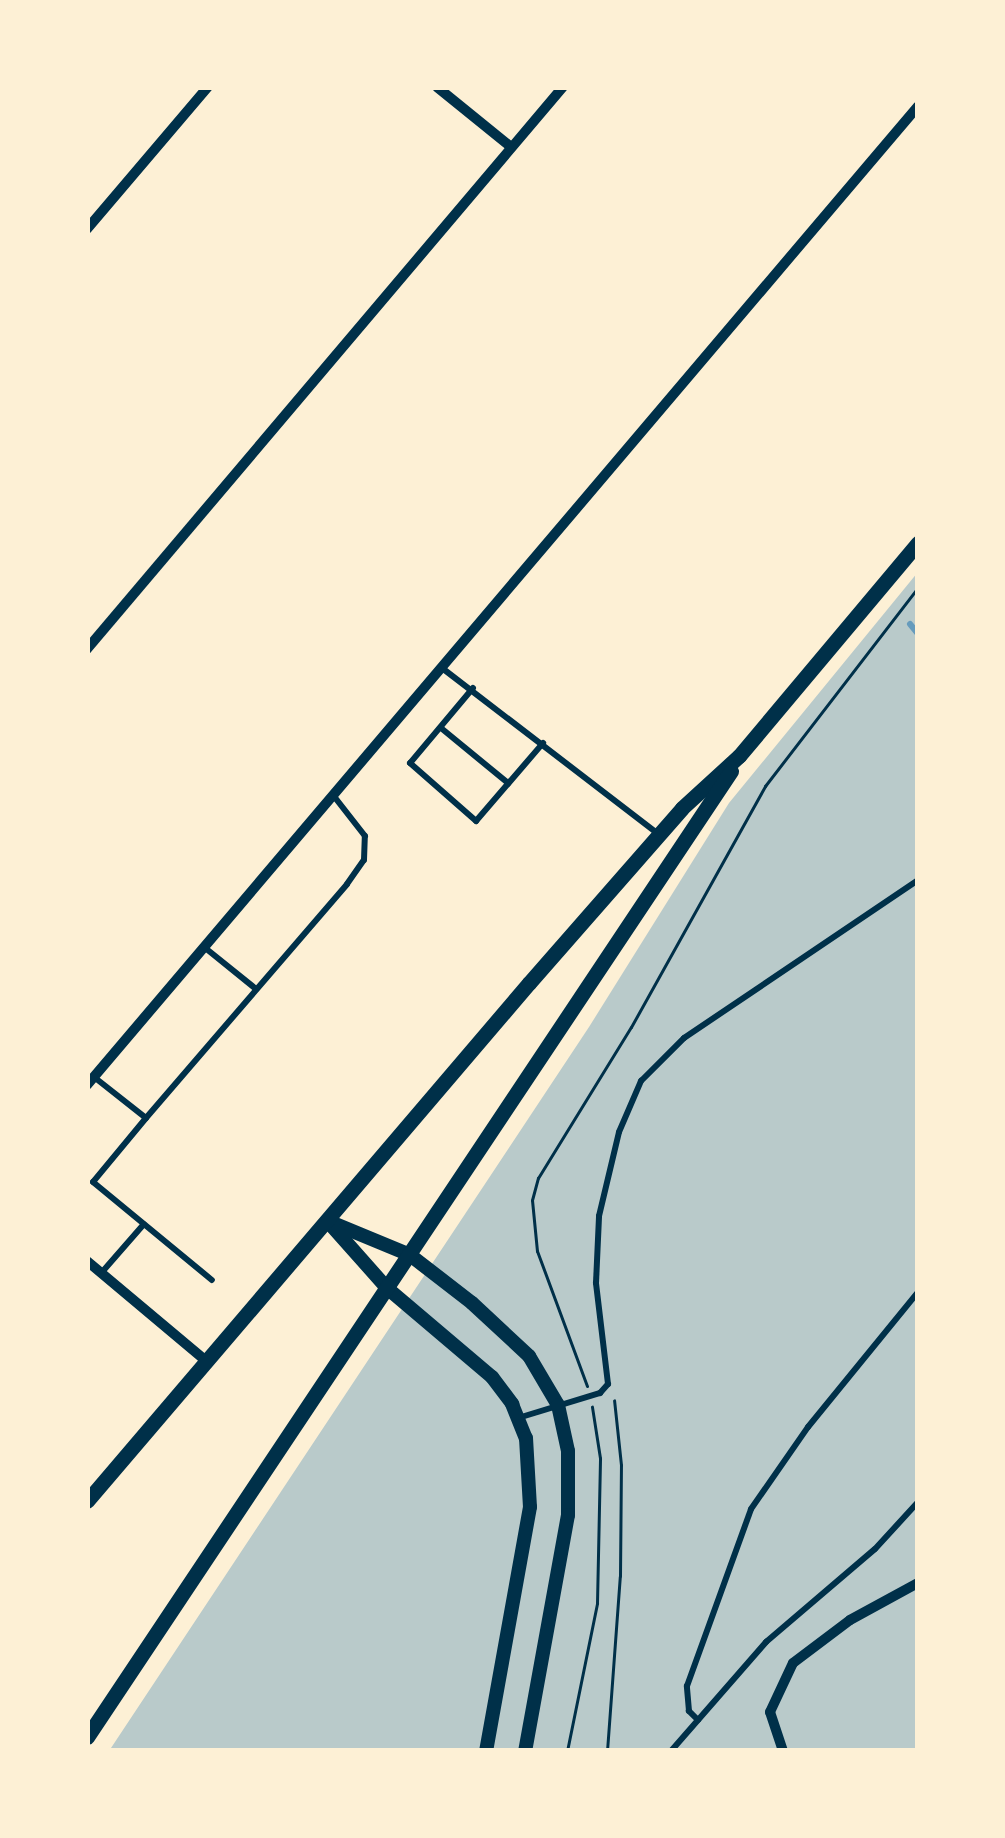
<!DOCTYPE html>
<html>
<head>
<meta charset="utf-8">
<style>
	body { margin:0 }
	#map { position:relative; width:1005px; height:1838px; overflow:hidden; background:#fdf0d5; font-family:"Noto Sans",sans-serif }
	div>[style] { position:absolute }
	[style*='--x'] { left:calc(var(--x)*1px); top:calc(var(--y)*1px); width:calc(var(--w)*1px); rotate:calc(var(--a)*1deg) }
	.green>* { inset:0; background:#b9caca }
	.stream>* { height:6px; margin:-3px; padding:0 3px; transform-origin:3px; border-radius:3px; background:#669bbc }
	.path>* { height:3px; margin:-1.5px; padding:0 1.5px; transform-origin:1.5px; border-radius:1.5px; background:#003049 }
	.service>* { height:6px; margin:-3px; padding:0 3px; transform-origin:3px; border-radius:3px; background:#003049 }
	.minor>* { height:10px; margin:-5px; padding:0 5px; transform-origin:5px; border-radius:5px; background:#003049 }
	.tertiary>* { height:14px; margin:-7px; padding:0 7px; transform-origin:7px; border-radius:7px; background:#003049 }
	.secondary>* { height:15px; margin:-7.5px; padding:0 7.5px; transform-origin:7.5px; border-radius:7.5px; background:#003049 }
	span { translate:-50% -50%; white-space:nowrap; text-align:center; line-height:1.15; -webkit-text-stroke:12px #fdf0d5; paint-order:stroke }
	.frame { position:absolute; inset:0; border:90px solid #fdf0d5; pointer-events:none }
</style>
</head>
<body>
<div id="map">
	<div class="green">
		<div style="clip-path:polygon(918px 572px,918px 1751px,109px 1751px,589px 1027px,729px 803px)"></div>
	</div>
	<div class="stream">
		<div style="--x:910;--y:624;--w:13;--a:51"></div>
	</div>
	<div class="path">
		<div style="--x:587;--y:1386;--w:144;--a:-110.3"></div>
		<div style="--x:537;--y:1251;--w:51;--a:-95.6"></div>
		<div style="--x:532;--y:1200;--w:23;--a:-75"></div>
		<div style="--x:538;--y:1178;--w:177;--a:-58.4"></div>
		<div style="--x:631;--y:1027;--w:276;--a:-60.9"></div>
		<div style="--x:765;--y:786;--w:251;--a:-52.4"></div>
		<div style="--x:567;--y:1751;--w:151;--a:-78.5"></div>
		<div style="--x:597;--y:1603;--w:145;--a:-88.8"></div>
		<div style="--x:600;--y:1458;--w:52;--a:-98.9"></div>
		<div style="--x:607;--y:1751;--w:175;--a:-85.8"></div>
		<div style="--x:620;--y:1576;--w:111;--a:-89.5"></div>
		<div style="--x:621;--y:1465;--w:65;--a:-96.1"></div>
	</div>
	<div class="service">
		<div style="--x:442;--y:668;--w:272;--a:37.5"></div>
		<div style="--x:473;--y:688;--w:98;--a:130"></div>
		<div style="--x:410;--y:763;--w:88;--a:41.3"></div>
		<div style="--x:476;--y:821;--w:103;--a:-49.3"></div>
		<div style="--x:441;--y:728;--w:87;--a:39.4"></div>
		<div style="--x:204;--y:947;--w:67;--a:38.9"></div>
		<div style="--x:94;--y:1077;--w:66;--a:38.3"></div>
		<div style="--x:146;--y:1118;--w:308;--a:-49.3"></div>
		<div style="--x:347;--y:884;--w:29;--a:-55"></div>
		<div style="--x:364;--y:860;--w:24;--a:-88"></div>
		<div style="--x:365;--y:836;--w:52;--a:-128"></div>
		<div style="--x:146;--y:1118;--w:83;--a:129.6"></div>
		<div style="--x:93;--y:1182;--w:154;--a:39.5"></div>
		<div style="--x:103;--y:1271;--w:62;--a:-48.9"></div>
		<div style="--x:518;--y:1418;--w:86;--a:-17"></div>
		<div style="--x:600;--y:1393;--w:12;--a:-48"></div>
		<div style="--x:608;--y:1384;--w:102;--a:-96.8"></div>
		<div style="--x:596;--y:1283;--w:67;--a:-87.4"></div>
		<div style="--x:599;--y:1216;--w:86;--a:-76.6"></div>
		<div style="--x:619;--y:1132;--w:56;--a:-66.7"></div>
		<div style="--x:641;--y:1081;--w:61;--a:-45"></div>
		<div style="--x:684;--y:1038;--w:282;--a:-34"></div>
		<div style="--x:698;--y:1720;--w:13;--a:-135"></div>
		<div style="--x:689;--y:1711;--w:25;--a:-95"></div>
		<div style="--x:687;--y:1686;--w:188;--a:-70.1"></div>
		<div style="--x:751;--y:1509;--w:100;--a:-55.2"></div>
		<div style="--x:808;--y:1427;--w:174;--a:-50.8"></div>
		<div style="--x:671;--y:1751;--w:145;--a:-48.9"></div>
		<div style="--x:766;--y:1642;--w:143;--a:-40.5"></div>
		<div style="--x:875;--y:1549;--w:64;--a:-47.5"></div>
	</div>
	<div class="minor">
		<div style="--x:437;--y:87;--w:95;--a:39"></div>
		<div style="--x:87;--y:229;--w:187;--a:-49.6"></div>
		<div style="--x:87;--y:649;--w:736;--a:-49.74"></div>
		<div style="--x:87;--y:1085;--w:1284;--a:-49.67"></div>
		<div style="--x:87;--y:1261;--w:155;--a:40"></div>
		<div style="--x:783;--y:1751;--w:41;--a:-108.4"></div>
		<div style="--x:770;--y:1712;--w:54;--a:-64.9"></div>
		<div style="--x:793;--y:1663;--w:71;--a:-37"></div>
		<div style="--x:850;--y:1620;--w:77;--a:-28.6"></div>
	</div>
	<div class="tertiary">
		<div style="--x:328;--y:1221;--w:89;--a:22.5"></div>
		<div style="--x:410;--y:1255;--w:78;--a:37.7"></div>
		<div style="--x:472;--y:1303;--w:78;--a:42.9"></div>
		<div style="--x:529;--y:1356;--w:57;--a:59.4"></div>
		<div style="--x:558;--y:1405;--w:47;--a:77.7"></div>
		<div style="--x:568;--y:1451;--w:64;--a:90"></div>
		<div style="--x:568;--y:1515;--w:240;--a:100.3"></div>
		<div style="--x:331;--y:1225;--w:84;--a:48.4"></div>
		<div style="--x:387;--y:1288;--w:138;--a:40.3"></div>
		<div style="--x:492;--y:1377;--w:34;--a:53"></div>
		<div style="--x:512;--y:1404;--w:37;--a:68"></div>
		<div style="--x:526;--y:1438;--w:69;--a:86.7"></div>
		<div style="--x:530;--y:1507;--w:248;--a:100.2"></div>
	</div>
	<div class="secondary">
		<div style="--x:87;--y:1501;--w:681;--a:-49.53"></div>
		<div style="--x:529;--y:983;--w:232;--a:-48.8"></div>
		<div style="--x:682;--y:808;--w:77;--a:-42.4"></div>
		<div style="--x:739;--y:756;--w:278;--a:-50"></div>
		<div style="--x:87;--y:1737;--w:1161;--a:-56.31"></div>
	</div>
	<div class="frame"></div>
</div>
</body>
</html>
